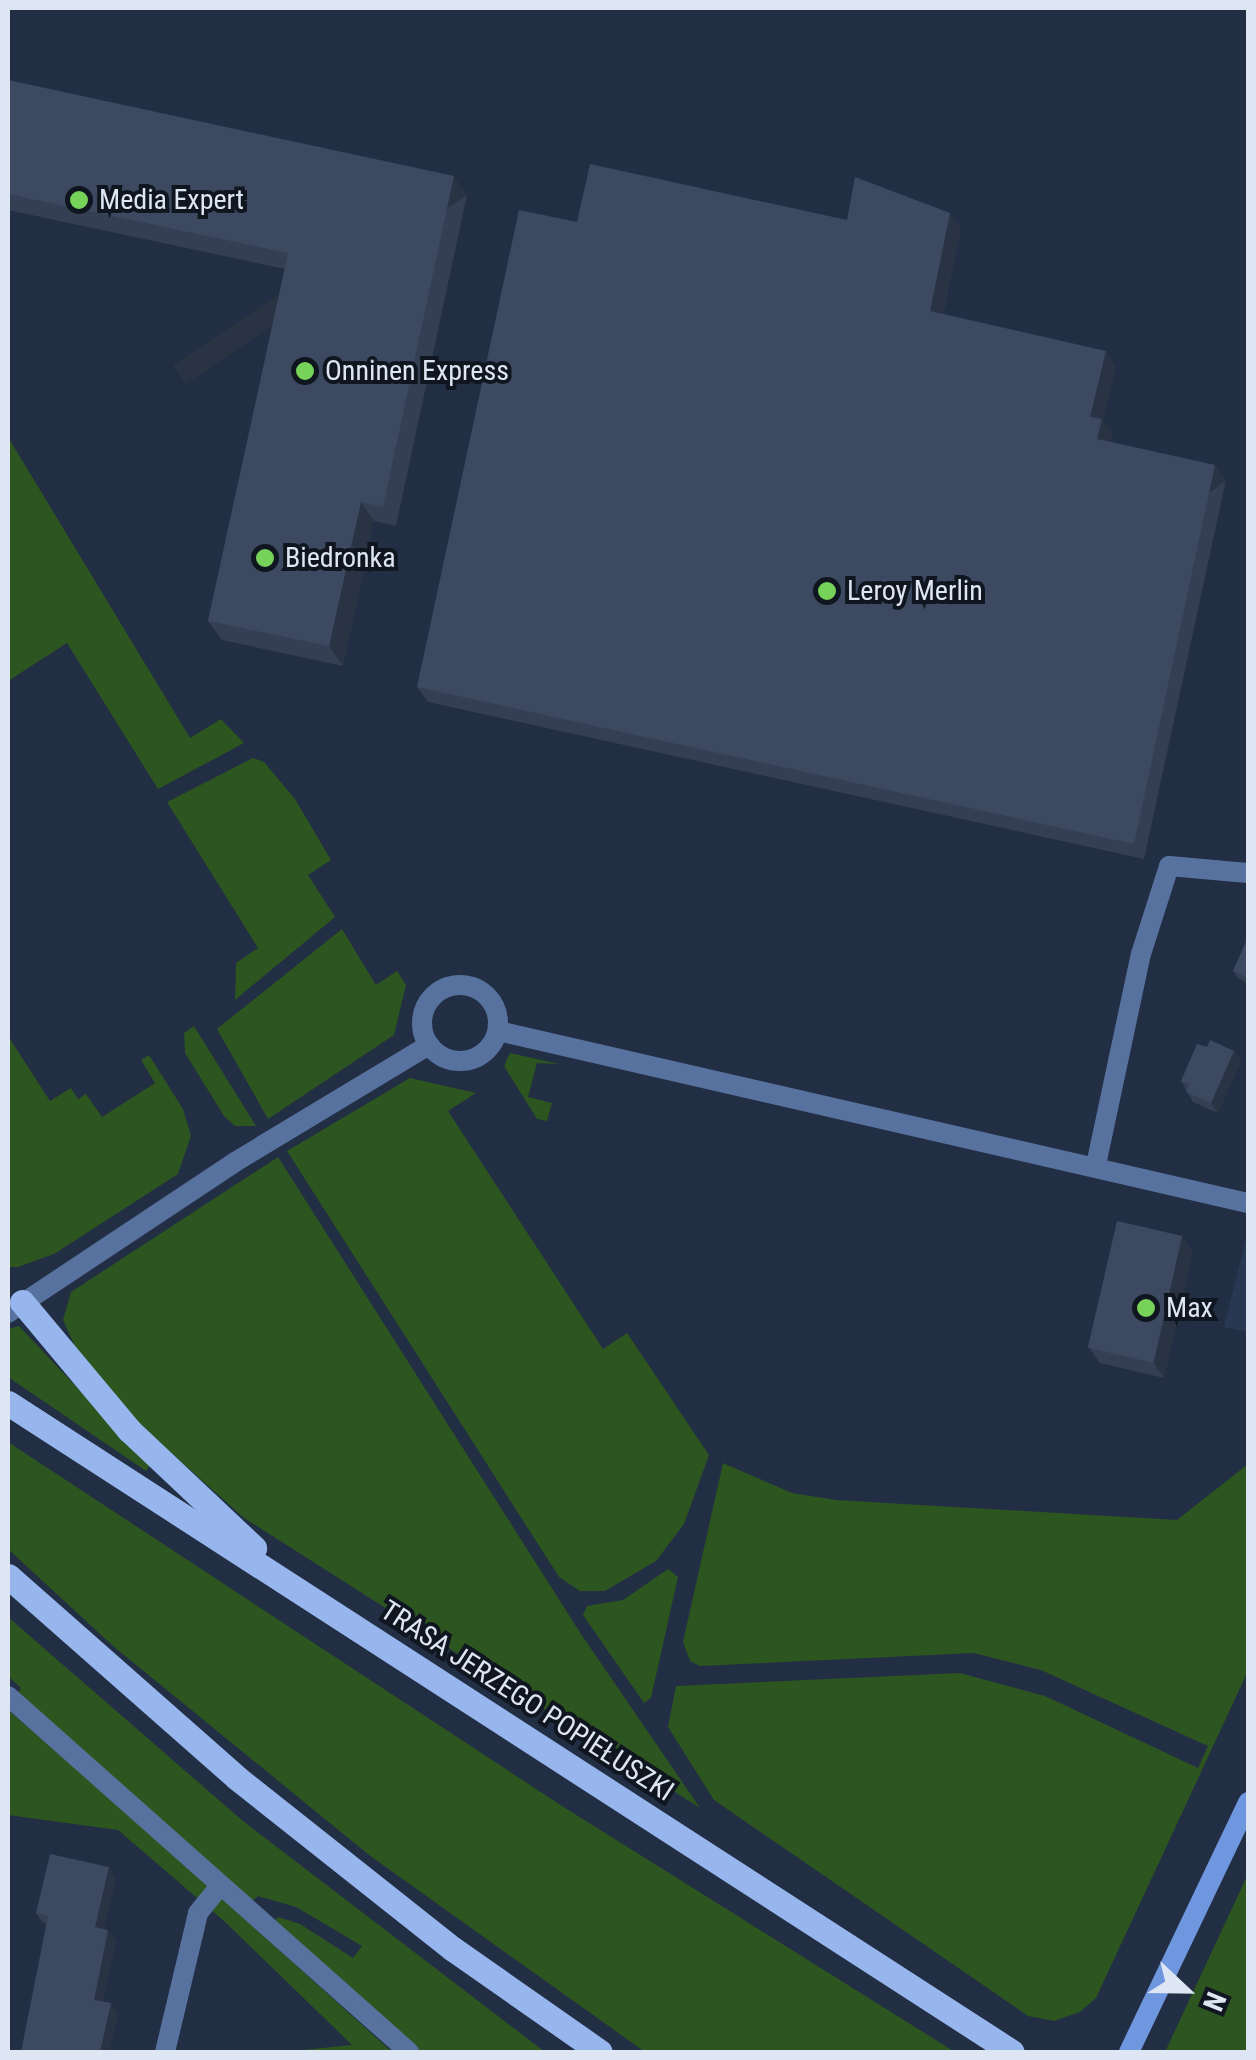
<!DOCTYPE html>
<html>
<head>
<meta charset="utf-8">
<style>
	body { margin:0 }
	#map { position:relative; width:1256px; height:2060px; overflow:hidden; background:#222e43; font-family:"Roboto Condensed",sans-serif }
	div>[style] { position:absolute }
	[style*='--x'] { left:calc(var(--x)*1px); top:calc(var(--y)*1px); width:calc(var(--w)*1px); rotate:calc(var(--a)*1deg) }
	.built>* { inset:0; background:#283752 }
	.green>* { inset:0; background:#2d5520 }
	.street>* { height:20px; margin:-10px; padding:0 10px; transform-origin:10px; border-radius:10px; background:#58729f }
	.street>.ring { margin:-10px; padding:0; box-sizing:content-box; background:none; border:20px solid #58729f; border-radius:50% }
	.secondary>* { height:20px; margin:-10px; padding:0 10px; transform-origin:10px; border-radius:10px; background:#6f97e0 }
	.primary>* { height:25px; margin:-12.5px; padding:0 12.5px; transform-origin:12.5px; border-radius:12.5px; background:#97b6ee }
	.wall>* { inset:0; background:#343f53 }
	.shaded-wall>* { inset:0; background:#2a3343; transform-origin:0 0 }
	.building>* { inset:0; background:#3c4960; transform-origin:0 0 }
	.dots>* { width:28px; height:28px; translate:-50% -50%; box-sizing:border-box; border:5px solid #10161f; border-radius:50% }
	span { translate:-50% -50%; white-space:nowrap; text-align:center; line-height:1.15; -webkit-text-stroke:8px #10161f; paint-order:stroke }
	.poi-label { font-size:28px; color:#dee6f4 }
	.left { translate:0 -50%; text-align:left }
	.street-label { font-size:28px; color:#dee6f4 }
	.frame { position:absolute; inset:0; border:10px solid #dee6f4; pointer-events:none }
	.north { position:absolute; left:1136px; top:1940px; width:100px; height:100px; -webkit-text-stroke:8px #10161f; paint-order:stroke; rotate:112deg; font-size:28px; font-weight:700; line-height:40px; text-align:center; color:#dee6f4 }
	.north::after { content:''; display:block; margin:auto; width:35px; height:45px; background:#dee6f4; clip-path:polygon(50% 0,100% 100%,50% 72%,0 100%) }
</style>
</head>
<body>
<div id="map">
	<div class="built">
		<div style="clip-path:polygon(1248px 1231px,1248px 1332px,1224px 1327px)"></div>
	</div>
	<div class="green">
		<div style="clip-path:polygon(8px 437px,190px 738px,221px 719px,244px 743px,158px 789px,67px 643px,8px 681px)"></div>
		<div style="clip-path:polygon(253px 758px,264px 762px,295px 799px,331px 860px,308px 875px,335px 917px,235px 1000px,236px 963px,258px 948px,167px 802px)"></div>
		<div style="clip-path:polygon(342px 929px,376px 985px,397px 971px,406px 985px,394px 1035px,268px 1119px,217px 1029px)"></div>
		<div style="clip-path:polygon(194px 1026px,256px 1126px,235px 1126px,224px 1116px,185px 1053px,184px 1033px)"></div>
		<div style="clip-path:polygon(8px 1036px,50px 1101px,71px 1088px,78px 1099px,86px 1094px,102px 1117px,155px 1083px,141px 1060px,149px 1055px,183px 1109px,191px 1136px,178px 1174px,54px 1254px,18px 1267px,8px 1267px)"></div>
		<div style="clip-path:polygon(510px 1053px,559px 1064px,537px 1063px,528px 1097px,552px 1103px,547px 1121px,537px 1119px,504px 1066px)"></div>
		<div style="clip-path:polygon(410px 1078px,476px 1093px,448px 1111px,603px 1349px,627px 1333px,709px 1455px,684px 1524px,656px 1561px,605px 1591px,580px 1591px,559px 1577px,287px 1151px)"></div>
		<div style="clip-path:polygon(278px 1157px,581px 1634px,700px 1808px,244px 1518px,139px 1424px,82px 1362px,63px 1320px,71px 1292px)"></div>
		<div style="clip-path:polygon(19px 1326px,150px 1465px,146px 1471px,8px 1377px,8px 1329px)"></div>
		<div style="clip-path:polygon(8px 1442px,562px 1806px,955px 2052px,645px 2052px,369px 1855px,113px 1646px,8px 1549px)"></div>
		<div style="clip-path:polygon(723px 1463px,792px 1493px,836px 1500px,1177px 1520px,1248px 1464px,1248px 1671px,1096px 1998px,1080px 2012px,1054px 2021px,1028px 2016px,714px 1800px,668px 1727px,676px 1686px,960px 1673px,1045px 1696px,1198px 1768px,1208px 1746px,1041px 1670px,974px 1653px,700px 1666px,690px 1661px,683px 1642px)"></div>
		<div style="clip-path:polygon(668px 1569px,678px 1577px,651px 1698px,644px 1703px,583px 1615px,587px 1606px,623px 1600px)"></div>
		<div style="clip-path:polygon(8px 1617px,243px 1821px,545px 2052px,419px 2052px,273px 1922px,278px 1917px,300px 1924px,353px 1958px,362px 1946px,296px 1907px,258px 1896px,251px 1902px,17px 1694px,21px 1688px,8px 1676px)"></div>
		<div style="clip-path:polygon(8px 1710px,124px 1810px,392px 2052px,282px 2052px,352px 2045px,224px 1921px,118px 1830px,8px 1815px)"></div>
		<div style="clip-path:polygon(1248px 1874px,1248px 2052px,1165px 2052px)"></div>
	</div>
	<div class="street">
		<div class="ring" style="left:422px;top:985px;width:56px;height:56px"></div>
		<div style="--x:498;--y:1031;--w:769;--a:12.92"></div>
		<div style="--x:1096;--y:1165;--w:216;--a:-78"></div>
		<div style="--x:1141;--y:954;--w:92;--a:-72.3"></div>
		<div style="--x:1169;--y:866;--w:79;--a:5.1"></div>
		<div style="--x:8;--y:1313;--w:273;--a:-33.6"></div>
		<div style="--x:235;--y:1162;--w:227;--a:-31.1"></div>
		<div style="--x:8;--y:1696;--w:536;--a:41.6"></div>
		<div style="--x:165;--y:2052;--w:143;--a:-76.6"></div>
		<div style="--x:198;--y:1913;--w:35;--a:-51"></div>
	</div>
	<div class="secondary">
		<div style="--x:1129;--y:2052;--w:277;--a:-64.5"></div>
	</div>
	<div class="primary">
		<div style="--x:22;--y:1302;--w:167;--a:50.1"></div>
		<div style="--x:129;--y:1430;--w:172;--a:43.3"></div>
		<div style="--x:8;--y:1403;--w:1195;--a:32.88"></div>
		<div style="--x:8;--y:1576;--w:305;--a:41.4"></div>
		<div style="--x:237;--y:1778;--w:275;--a:38.4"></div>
		<div style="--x:453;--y:1949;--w:179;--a:35"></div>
	</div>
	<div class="wall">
		<div style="clip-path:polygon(8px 80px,467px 195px,396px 526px,374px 521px,343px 666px,222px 640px,208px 621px,285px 269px,8px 210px)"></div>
		<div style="clip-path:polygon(577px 222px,961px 228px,943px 314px,1116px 366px,1103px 420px,1113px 434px,1110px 442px,1215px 465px,1226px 480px,1144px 859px,428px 702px,417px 687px)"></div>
		<div style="clip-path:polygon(1248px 937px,1248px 983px,1238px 978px,1233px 971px)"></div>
		<div style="clip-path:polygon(1207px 1047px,1234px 1051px,1241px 1061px,1218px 1113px,1193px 1102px,1181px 1081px)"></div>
		<div style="clip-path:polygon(1193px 1251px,1164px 1378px,1100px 1363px,1089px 1348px)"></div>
		<div style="clip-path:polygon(116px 1878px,104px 1929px,116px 1941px,102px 2002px,111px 2003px,118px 2014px,109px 2052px,46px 1924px,43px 1923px,36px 1913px)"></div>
	</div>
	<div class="shaded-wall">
		<div style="left:454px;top:176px;width:23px;height:339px;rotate:56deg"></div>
		<div style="clip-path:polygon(950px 213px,961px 228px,940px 326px,930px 311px)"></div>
		<div style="clip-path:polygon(1106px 351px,1116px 366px,1103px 420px,1113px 434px,1107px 454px,1097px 439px,1090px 417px)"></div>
		<div style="left:1215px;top:465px;width:19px;height:388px;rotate:54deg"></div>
		<div style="clip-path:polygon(361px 502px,374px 521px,343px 666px,329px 646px)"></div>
		<div style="clip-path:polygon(1234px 1051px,1241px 1061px,1218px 1113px,1211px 1103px)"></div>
		<div style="clip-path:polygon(1182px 1236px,1193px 1251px,1164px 1378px,1154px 1363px)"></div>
		<div style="clip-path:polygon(109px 1867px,116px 1878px,102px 1938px,95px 1927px)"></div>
		<div style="clip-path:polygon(108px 1930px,116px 1941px,101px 2010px,94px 2000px)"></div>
		<div style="clip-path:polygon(111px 2003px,118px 2014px,109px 2052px,100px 2052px)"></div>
	</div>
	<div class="building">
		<div style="clip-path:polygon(8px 80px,454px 176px,383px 507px,361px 502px,329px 646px,208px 621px,288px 253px,8px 194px)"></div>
		<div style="clip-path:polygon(590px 164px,847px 220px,855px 177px,950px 213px,930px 311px,1106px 351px,1090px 417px,1102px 419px,1097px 439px,1215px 465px,1134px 844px,417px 687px,519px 210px,577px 222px)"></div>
		<div style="clip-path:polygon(1248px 937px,1248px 978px,1233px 971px)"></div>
		<div style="clip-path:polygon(1210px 1040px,1234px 1051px,1211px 1103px,1186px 1092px,1189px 1084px,1181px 1081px,1197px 1044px,1207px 1047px)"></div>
		<div style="left:1117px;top:1221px;width:67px;height:130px;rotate:13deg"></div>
		<div style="clip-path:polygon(50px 1854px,109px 1867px,95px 1927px,108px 1930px,94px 2000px,111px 2003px,100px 2052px,21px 2052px,48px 1916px,36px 1913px)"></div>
	</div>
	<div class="dots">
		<div style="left:79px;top:200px;background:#77d259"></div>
		<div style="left:305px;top:371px;background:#77d259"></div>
		<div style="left:265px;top:558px;background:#77d259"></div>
		<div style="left:827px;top:591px;background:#77d259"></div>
		<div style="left:1146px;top:1308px;background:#77d259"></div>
	</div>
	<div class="poi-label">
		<span class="left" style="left:99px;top:200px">Media Expert</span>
		<span class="left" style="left:325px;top:371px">Onninen Express</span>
		<span class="left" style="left:285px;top:558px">Biedronka</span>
		<span class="left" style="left:847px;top:591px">Leroy Merlin</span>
		<span class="left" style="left:1166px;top:1308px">Max</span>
	</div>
	<div class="street-label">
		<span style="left:527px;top:1701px;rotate:33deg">TRASA JERZEGO POPIEŁUSZKI</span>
	</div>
	<div class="frame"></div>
	<div class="north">N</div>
</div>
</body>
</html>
